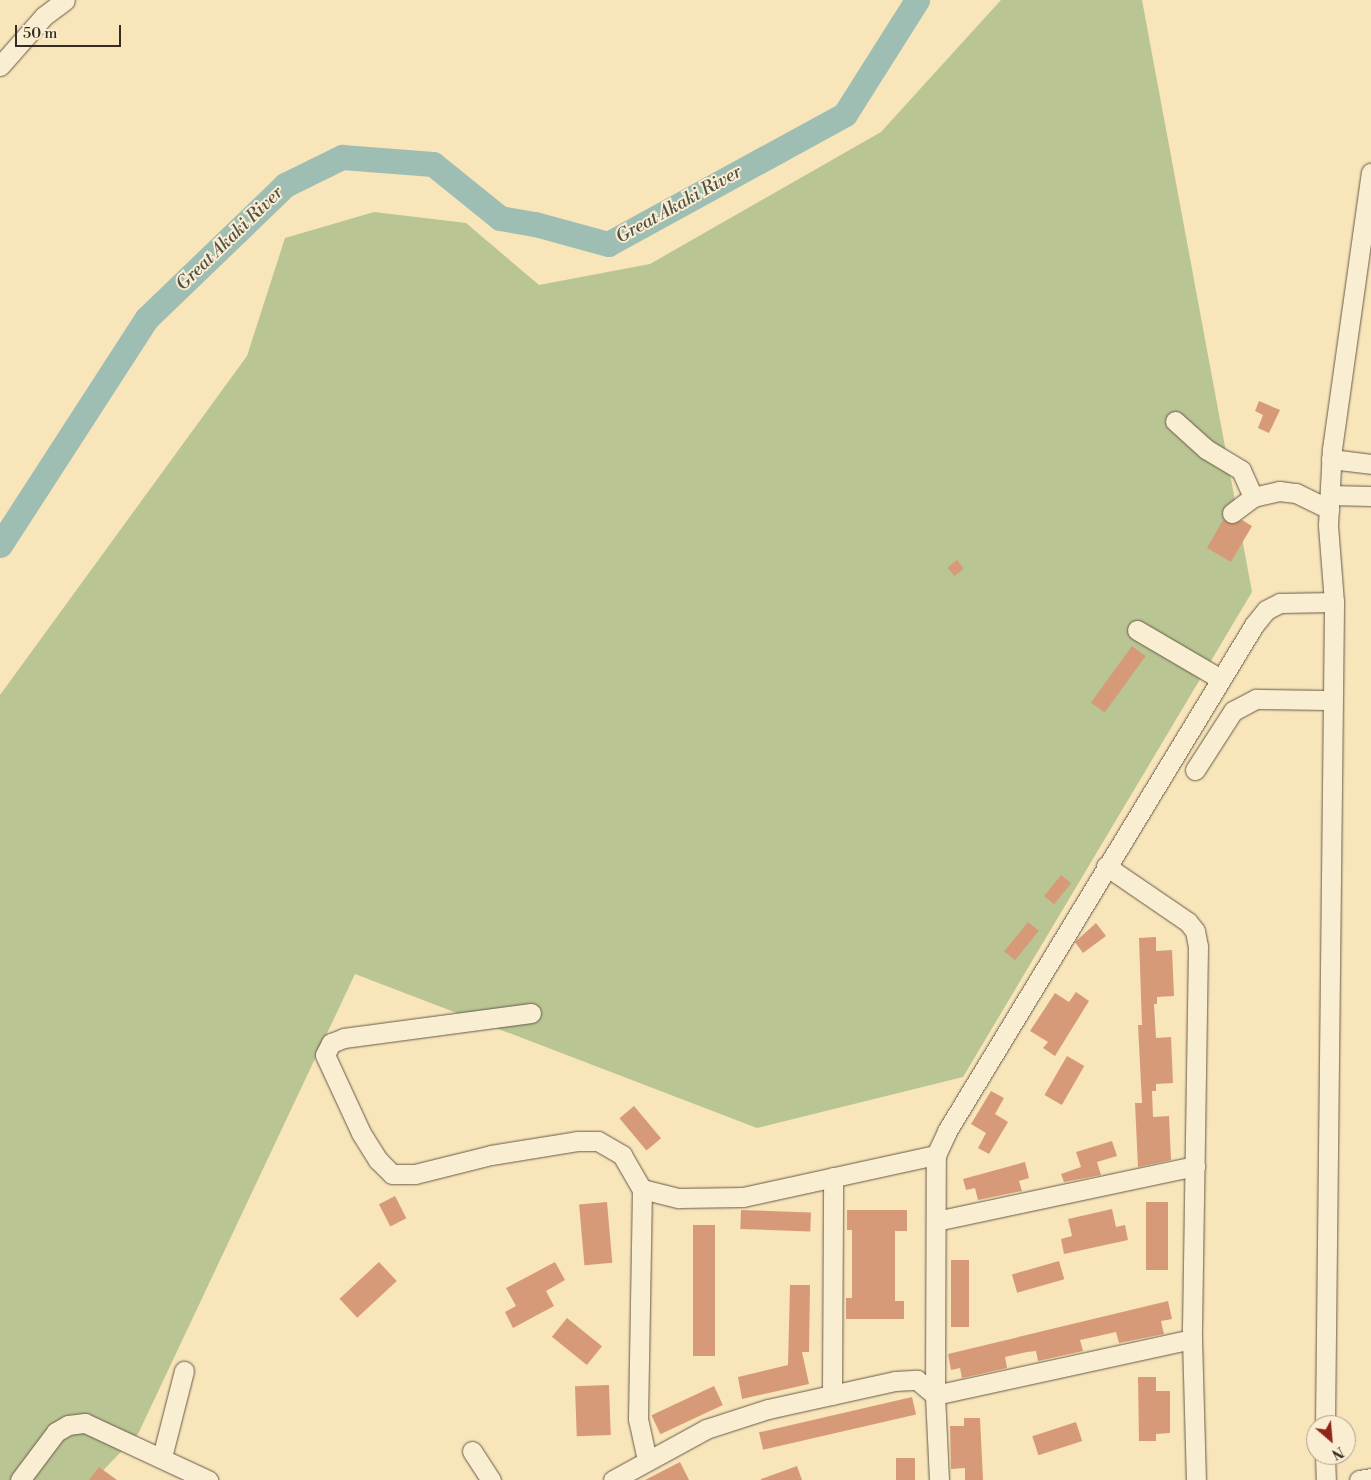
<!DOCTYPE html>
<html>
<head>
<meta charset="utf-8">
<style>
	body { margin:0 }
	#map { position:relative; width:1371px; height:1480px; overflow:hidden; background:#f8e5ba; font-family:"Libre Bodoni",serif }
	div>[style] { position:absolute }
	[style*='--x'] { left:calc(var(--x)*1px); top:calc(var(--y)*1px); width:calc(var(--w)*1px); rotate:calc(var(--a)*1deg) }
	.green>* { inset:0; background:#b9c593 }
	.river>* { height:25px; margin:-12.5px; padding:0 12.5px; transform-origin:12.5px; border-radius:12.5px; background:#9ebeb4 }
	.building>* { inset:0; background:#d79a79; transform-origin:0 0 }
	.roads { filter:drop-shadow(0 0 1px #675a49) drop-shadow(0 0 1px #675a49) }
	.minor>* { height:19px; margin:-9.5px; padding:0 9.5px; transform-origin:9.5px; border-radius:9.5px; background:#faeed2 }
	span { translate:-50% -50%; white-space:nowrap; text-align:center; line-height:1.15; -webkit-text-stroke:4px #faeed2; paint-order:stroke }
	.water-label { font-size:18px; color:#515047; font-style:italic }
	.north { position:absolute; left:1306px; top:1415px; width:50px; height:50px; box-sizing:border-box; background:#faeed2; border:1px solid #aca08c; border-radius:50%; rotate:153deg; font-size:14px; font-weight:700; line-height:20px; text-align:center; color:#372c23 }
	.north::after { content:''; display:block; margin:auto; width:18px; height:22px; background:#8f2418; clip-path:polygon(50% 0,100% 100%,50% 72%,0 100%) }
	.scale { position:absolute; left:15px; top:25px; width:106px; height:22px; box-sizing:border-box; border:2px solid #372c23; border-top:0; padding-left:6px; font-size:15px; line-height:18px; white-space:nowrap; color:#372c23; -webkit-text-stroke:4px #faeed2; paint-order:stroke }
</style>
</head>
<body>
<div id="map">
	<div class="green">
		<div style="clip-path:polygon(1001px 0,1142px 0,1252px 592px,963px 1077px,757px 1128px,355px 974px,138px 1434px,94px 1480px,0 1480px,0 695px,247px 356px,285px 238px,374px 212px,466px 223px,539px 285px,650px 264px,881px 132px)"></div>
	</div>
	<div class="river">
		<div style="--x:0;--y:545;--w:270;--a:-57.1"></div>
		<div style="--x:147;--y:318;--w:192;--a:-43.9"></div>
		<div style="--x:285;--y:185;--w:64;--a:-26.2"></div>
		<div style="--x:342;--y:157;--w:91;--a:4.4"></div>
		<div style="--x:433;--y:164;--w:86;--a:38.9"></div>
		<div style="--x:500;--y:218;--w:36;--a:10"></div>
		<div style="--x:535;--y:224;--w:76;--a:15.3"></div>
		<div style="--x:608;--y:244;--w:270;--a:-28.7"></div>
		<div style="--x:845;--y:114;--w:135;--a:-57.7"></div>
	</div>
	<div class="building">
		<div style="clip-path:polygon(1259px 401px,1280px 410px,1269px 433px,1258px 428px,1263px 415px,1255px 411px)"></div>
		<div style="clip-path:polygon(1223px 520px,1233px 524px,1242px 520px,1252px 526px,1231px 562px,1207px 548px)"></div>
		<div style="left:957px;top:560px;width:11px;height:12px;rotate:52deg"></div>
		<div style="left:1132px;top:646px;width:17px;height:70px;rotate:36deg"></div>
		<div style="left:1061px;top:875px;width:13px;height:27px;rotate:39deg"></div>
		<div style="left:1028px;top:922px;width:14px;height:38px;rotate:39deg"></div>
		<div style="clip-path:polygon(1096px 923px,1106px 936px,1083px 953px,1075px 942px)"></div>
		<div style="clip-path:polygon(1156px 937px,1156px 951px,1172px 950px,1174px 996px,1157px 997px,1157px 1004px,1154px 1004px,1156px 1038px,1171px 1037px,1173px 1083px,1156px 1084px,1156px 1091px,1152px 1091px,1153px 1117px,1169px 1116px,1171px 1160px,1138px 1167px,1135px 1103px,1142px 1103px,1138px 1025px,1142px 1025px,1139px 938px)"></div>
		<div style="clip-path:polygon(1076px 992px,1089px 1001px,1055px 1056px,1043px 1048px,1048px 1042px,1030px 1031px,1055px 993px,1069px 1002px)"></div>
		<div style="left:1067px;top:1056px;width:20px;height:45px;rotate:30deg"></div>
		<div style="clip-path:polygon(991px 1091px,1004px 1098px,995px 1114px,1008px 1122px,989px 1154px,978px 1148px,986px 1133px,971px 1124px)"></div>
		<div style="left:634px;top:1106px;width:42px;height:19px;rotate:50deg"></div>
		<div style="clip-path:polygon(1112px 1141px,1117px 1156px,1097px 1162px,1101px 1175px,1064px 1182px,1061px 1174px,1081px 1167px,1076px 1152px)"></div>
		<div style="clip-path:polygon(1025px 1162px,1029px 1178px,1019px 1181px,1022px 1191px,978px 1200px,975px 1188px,966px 1190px,963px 1179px)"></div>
		<div style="left:395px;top:1196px;width:25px;height:18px;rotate:63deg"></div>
		<div style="left:607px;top:1202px;width:61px;height:28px;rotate:85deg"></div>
		<div style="left:1146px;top:1202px;width:22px;height:68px"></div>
		<div style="clip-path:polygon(1112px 1209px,1116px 1227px,1125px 1225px,1128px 1240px,1064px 1254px,1061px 1239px,1072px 1236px,1068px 1219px)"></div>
		<div style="left:741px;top:1210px;width:70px;height:19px;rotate:2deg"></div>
		<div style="clip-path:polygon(847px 1210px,907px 1210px,907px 1231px,895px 1231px,895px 1301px,904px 1301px,904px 1319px,846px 1319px,846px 1298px,852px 1298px,852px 1230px,847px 1230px)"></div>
		<div style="left:693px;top:1225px;width:22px;height:131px"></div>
		<div style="left:951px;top:1260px;width:18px;height:67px"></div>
		<div style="left:1059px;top:1261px;width:19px;height:49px;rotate:74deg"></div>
		<div style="left:379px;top:1262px;width:26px;height:54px;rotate:47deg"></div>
		<div style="clip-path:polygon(555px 1262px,565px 1280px,546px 1291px,554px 1306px,513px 1328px,505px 1312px,516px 1306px,506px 1288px)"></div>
		<div style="clip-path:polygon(790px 1285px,810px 1285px,809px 1352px,802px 1352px,809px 1384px,742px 1399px,738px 1377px,788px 1365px)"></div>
		<div style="clip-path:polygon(1168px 1301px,1172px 1319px,1161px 1321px,1164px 1334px,1119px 1343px,1116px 1332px,1080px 1340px,1083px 1351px,1038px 1361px,1036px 1351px,1027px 1352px,1005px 1357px,1007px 1368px,962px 1378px,960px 1368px,951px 1370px,948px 1354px)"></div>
		<div style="left:567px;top:1318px;width:45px;height:24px;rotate:39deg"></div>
		<div style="clip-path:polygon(1138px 1377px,1156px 1377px,1156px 1391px,1170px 1391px,1170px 1433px,1156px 1434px,1156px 1441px,1139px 1441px)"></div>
		<div style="left:609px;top:1385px;width:50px;height:34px;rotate:88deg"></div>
		<div style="left:714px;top:1386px;width:21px;height:69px;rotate:65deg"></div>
		<div style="left:912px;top:1397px;width:18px;height:157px;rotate:77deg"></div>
		<div style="clip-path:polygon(964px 1418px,980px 1418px,983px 1480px,965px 1480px,965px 1468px,951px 1469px,950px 1426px,964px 1426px)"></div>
		<div style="left:1076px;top:1422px;width:20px;height:46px;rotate:72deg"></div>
		<div style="left:896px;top:1458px;width:19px;height:22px"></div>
		<div style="clip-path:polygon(680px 1462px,689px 1480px,645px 1480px)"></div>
		<div style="clip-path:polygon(797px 1466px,802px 1480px,761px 1480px,761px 1479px)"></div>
		<div style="clip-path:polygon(99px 1467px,117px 1480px,89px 1480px)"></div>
	</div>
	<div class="roads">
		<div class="minor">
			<div style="--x:0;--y:66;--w:67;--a:-48.7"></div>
			<div style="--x:44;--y:16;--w:26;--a:-37"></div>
			<div style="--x:1175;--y:421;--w:42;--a:42.1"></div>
			<div style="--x:1206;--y:449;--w:41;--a:31"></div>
			<div style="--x:1241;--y:470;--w:30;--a:66"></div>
			<div style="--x:1331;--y:459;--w:40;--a:7.1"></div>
			<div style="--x:1330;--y:495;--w:41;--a:1.4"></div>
			<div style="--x:1232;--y:513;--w:26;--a:-37"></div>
			<div style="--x:1253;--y:497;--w:27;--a:-13"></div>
			<div style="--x:1279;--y:491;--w:17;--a:7"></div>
			<div style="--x:1296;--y:493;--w:37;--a:26"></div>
			<div style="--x:1137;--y:630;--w:97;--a:30.3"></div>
			<div style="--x:1195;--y:770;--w:70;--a:-57.2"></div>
			<div style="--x:1233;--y:711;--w:26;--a:-28"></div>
			<div style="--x:1256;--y:699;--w:76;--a:0.8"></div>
			<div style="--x:1106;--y:866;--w:99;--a:34.3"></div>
			<div style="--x:1188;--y:922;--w:11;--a:52"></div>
			<div style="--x:1195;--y:931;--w:15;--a:79"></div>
			<div style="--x:1198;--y:946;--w:393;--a:90.9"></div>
			<div style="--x:1192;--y:1339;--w:141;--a:88.4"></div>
			<div style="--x:531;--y:1013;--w:189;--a:172.4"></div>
			<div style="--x:344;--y:1038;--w:14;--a:159"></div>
			<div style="--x:331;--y:1043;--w:13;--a:117"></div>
			<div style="--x:325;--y:1055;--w:86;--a:65.2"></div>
			<div style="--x:361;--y:1133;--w:32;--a:58"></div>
			<div style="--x:378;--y:1160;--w:20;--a:45"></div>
			<div style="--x:392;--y:1174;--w:23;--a:0"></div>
			<div style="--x:415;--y:1174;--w:78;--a:-14"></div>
			<div style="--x:491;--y:1155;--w:87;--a:-9.2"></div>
			<div style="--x:577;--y:1141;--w:21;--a:0"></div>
			<div style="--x:598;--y:1141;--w:28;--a:30"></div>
			<div style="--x:622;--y:1155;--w:39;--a:60"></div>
			<div style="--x:642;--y:1189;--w:230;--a:91"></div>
			<div style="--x:638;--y:1419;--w:42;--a:77.6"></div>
			<div style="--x:642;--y:1189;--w:38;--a:14"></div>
			<div style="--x:679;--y:1198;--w:64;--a:-0.9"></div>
			<div style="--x:743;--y:1197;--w:198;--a:-12.3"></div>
			<div style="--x:936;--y:1221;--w:265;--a:-12"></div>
			<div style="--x:832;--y:1395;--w:218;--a:-89.7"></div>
			<div style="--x:1325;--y:1425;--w:823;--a:-89.37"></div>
			<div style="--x:1334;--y:602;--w:77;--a:-94.5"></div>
			<div style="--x:1328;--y:525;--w:76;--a:-87"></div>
			<div style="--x:1332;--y:449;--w:279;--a:-82"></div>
			<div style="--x:472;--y:1451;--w:35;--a:57"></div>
			<div style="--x:1325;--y:1455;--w:25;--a:88"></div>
			<div style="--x:162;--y:1457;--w:89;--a:-75.7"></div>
			<div style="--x:20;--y:1480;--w:60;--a:-53.1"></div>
			<div style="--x:56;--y:1432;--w:14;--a:-30"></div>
			<div style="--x:68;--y:1425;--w:17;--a:-7"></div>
			<div style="--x:85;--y:1423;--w:136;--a:24.9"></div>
			<div style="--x:613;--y:1480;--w:106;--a:-28.7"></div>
			<div style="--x:706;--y:1429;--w:65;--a:-17.9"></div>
			<div style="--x:768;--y:1409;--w:130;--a:-12.4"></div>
			<div style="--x:895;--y:1381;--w:22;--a:-3"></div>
			<div style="--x:917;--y:1380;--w:23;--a:40"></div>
			<div style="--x:935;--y:1395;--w:263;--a:-12.3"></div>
			<div style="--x:939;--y:1480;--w:85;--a:-92.7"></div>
			<div style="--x:935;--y:1395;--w:240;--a:-89.8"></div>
			<div style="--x:936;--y:1155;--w:26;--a:-65"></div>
			<div style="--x:947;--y:1131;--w:592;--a:-58.75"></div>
			<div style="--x:1254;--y:625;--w:19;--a:-51"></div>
			<div style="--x:1266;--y:610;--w:16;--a:-27"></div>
			<div style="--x:1280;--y:603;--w:54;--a:-1.1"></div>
			<div style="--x:1359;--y:1480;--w:12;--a:-9"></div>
		</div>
	</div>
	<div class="water-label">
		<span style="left:679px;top:205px;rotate:-29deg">Great Akaki River</span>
		<span style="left:230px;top:239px;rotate:-44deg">Great Akaki River</span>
	</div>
	<div class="north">N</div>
	<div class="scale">50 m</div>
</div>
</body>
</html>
